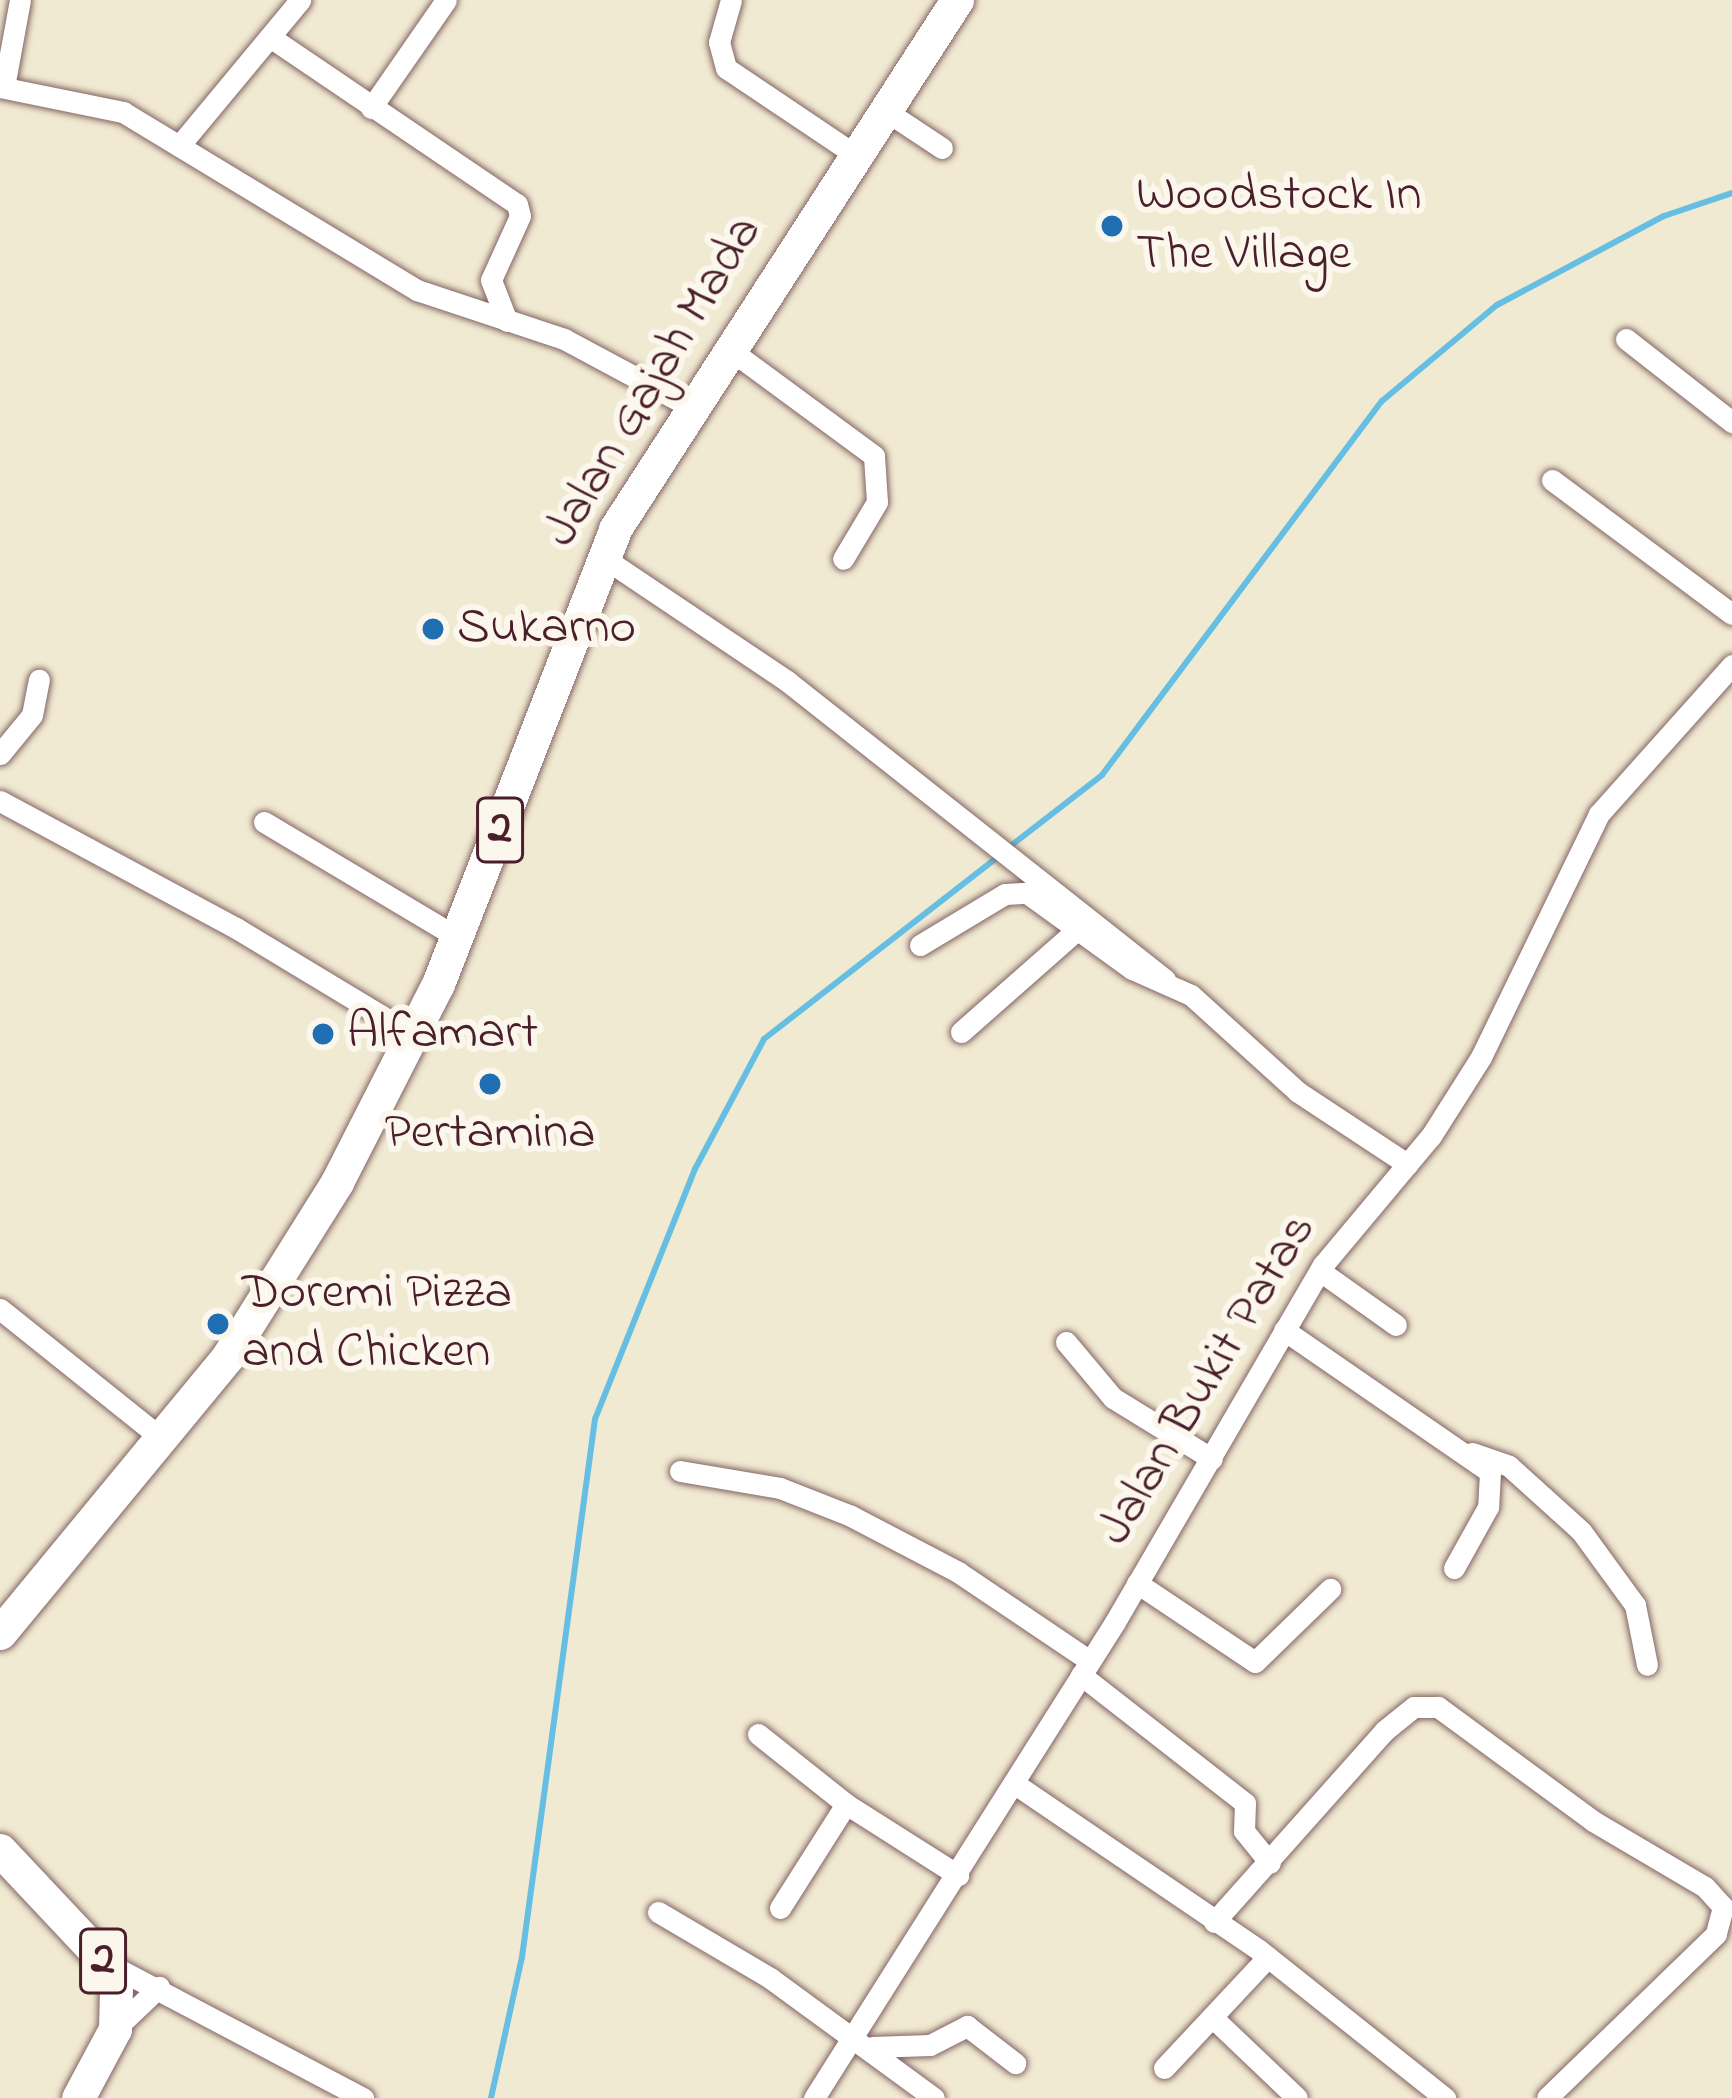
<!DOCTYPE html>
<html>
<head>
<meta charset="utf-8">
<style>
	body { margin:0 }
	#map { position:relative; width:1732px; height:2098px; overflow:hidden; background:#f1ead2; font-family:"Indie Flower",sans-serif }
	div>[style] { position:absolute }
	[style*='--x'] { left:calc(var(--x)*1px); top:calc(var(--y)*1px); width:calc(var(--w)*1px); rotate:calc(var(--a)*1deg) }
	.stream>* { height:6px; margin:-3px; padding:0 3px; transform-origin:3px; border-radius:3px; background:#66bfe3 }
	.roads { filter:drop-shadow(0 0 3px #846665) drop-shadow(0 0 3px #846665) }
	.minor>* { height:21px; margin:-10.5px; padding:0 10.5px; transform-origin:10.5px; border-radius:10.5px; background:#fff }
	.highway>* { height:33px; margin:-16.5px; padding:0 16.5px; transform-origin:16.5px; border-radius:16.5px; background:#fff }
	.dots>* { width:33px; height:33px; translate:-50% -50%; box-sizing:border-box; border:6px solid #fbf7ec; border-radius:50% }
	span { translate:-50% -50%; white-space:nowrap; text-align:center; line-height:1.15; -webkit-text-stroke:12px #fbf7ec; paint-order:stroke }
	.shield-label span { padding:3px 9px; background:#fbf7ec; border:3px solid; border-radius:9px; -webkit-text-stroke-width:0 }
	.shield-label { font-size:48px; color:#4a1f2b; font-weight:700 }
	.poi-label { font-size:51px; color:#4a1f2b }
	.left { translate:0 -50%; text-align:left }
	.street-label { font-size:51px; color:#4a1f2b }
</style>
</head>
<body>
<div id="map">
	<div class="stream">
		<div style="--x:1008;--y:848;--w:119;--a:-37.8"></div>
		<div style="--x:1102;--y:775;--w:467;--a:-53.2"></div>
		<div style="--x:1382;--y:401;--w:150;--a:-39.9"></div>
		<div style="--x:1497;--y:305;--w:189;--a:-28.1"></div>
		<div style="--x:1664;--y:216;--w:72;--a:-18.7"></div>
		<div style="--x:491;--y:2098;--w:144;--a:-77.6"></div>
		<div style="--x:522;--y:1957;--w:543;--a:-82.27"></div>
		<div style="--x:595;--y:1419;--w:269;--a:-68.2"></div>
		<div style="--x:695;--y:1169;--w:147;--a:-62"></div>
		<div style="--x:764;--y:1039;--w:296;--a:-37.9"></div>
	</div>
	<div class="roads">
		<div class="minor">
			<div style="--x:731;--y:0;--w:44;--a:105.9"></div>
			<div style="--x:719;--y:42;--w:27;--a:75"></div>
			<div style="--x:726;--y:68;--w:158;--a:33.9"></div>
			<div style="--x:270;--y:37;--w:298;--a:34.1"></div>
			<div style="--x:517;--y:204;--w:12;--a:76"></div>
			<div style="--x:520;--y:216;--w:70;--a:114.4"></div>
			<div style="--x:491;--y:280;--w:44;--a:68.7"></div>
			<div style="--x:0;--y:87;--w:126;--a:11.5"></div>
			<div style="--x:123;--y:112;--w:344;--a:31.2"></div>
			<div style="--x:417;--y:290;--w:155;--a:18.4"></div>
			<div style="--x:564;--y:339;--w:144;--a:28.2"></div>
			<div style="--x:4;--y:87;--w:88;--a:-79.6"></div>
			<div style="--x:371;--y:108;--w:131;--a:-55.2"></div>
			<div style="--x:886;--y:111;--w:67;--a:33.5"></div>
			<div style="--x:179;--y:146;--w:190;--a:-50.3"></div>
			<div style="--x:1626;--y:339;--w:135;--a:38.1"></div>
			<div style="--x:729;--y:349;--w:180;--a:36.4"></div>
			<div style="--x:874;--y:456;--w:46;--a:86.3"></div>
			<div style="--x:877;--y:502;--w:66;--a:120.8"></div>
			<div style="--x:1552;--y:480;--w:224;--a:36.7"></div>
			<div style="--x:601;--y:556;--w:224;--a:33.9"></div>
			<div style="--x:787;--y:681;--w:482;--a:38.3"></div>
			<div style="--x:0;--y:754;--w:50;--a:-50.6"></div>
			<div style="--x:32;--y:715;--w:36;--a:-79"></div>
			<div style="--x:0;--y:801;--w:268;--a:28.3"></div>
			<div style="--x:236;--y:928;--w:209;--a:31.1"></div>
			<div style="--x:264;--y:822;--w:225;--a:30.8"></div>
			<div style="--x:920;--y:945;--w:99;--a:-31"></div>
			<div style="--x:1005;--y:894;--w:22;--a:-3"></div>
			<div style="--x:1027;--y:893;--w:130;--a:35.9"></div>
			<div style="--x:1132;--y:969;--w:64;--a:23.8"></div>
			<div style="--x:1191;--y:995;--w:144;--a:42.2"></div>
			<div style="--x:1298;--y:1092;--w:131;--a:33.4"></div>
			<div style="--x:961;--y:1032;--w:156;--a:-41.4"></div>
			<div style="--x:1320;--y:1271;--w:93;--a:35.4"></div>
			<div style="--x:0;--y:1309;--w:206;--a:38.7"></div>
			<div style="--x:1284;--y:1330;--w:250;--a:34.6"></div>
			<div style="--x:1490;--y:1472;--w:35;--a:93"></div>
			<div style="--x:1488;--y:1507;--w:70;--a:119.1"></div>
			<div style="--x:1066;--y:1342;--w:73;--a:50"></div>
			<div style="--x:1113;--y:1398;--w:116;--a:31.6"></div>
			<div style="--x:1472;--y:1453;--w:39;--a:19"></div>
			<div style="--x:1509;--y:1466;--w:97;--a:42.1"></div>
			<div style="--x:1581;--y:1531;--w:92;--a:53.9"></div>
			<div style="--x:1635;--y:1605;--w:61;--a:78.7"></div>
			<div style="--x:680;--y:1471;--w:101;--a:9.6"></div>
			<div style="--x:780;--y:1488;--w:76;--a:21.5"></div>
			<div style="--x:851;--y:1516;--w:121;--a:27.6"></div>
			<div style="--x:958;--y:1572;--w:159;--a:34"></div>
			<div style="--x:1137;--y:1583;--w:142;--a:33.8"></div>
			<div style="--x:1255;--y:1662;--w:105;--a:-44.2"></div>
			<div style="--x:1081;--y:1675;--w:208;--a:38"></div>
			<div style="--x:1245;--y:1803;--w:28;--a:92"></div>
			<div style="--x:1244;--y:1831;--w:41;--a:50.9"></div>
			<div style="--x:758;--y:1734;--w:112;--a:38.5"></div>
			<div style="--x:846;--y:1804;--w:133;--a:32.4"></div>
			<div style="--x:1015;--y:1784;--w:295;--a:34.2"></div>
			<div style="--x:1259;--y:1950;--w:238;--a:38.5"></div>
			<div style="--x:780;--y:1908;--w:123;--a:-57.6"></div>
			<div style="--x:658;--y:1912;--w:130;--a:30.5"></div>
			<div style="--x:770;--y:1978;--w:203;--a:36.2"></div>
			<div style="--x:1214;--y:1922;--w:256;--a:-48.3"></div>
			<div style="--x:1384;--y:1731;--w:38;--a:-39"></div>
			<div style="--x:1414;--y:1707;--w:24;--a:0"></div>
			<div style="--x:1438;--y:1707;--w:192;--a:36.3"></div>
			<div style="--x:1593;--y:1821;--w:130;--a:30.5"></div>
			<div style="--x:1705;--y:1887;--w:27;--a:48"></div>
			<div style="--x:1723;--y:1907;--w:28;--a:105"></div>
			<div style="--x:1716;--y:1934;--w:235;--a:135.9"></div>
			<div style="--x:105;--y:1962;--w:292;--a:27.8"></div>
			<div style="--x:1212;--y:2017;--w:117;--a:43.6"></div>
			<div style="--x:115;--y:2029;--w:61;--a:-43.7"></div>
			<div style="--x:872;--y:2047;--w:58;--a:-2"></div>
			<div style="--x:930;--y:2045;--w:42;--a:-27.2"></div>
			<div style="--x:967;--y:2026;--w:61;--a:37.6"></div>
			<div style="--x:1164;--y:2068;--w:152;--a:-46.9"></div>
			<div style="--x:814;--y:2098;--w:563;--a:-57.69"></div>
			<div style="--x:1115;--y:1622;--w:413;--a:-59.8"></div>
			<div style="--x:1323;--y:1265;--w:168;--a:-50.1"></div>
			<div style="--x:1431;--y:1136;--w:93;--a:-57.7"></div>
			<div style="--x:1481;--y:1057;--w:270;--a:-64.1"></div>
			<div style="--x:1599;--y:814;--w:200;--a:-48.2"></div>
		</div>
		<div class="highway">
			<div style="--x:0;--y:1633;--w:359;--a:-50.5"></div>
			<div style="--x:228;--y:1356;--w:205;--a:-57.9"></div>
			<div style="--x:337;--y:1182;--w:222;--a:-63"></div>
			<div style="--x:438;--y:984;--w:488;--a:-68.7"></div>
			<div style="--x:615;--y:529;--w:630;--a:-57.12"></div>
			<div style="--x:0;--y:1850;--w:154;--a:46.8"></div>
			<div style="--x:105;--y:1962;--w:26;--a:65"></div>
			<div style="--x:116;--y:1986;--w:43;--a:91.3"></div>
			<div style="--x:115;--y:2029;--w:78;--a:118.2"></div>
		</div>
	</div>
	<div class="dots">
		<div style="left:1112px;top:226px;background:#1f6fb2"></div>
		<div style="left:433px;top:629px;background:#1f6fb2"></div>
		<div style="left:323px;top:1034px;background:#1f6fb2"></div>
		<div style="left:490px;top:1084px;background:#1f6fb2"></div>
		<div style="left:218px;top:1324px;background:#1f6fb2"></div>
	</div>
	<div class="shield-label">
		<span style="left:500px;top:830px">2</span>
		<span style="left:103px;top:1961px">2</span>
	</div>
	<div class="poi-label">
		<span class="left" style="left:1136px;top:226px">Woodstock In<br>The Village</span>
		<span class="left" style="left:457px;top:629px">Sukarno</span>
		<span class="left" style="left:347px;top:1034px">Alfamart</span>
		<span style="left:490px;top:1134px">Pertamina</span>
		<span class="left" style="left:242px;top:1324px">Doremi Pizza<br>and Chicken</span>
	</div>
	<div class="street-label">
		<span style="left:654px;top:382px;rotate:-59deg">Jalan Gajah Mada</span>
		<span style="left:1208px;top:1380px;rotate:-59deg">Jalan Bukit Patas</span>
	</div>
</div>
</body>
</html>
